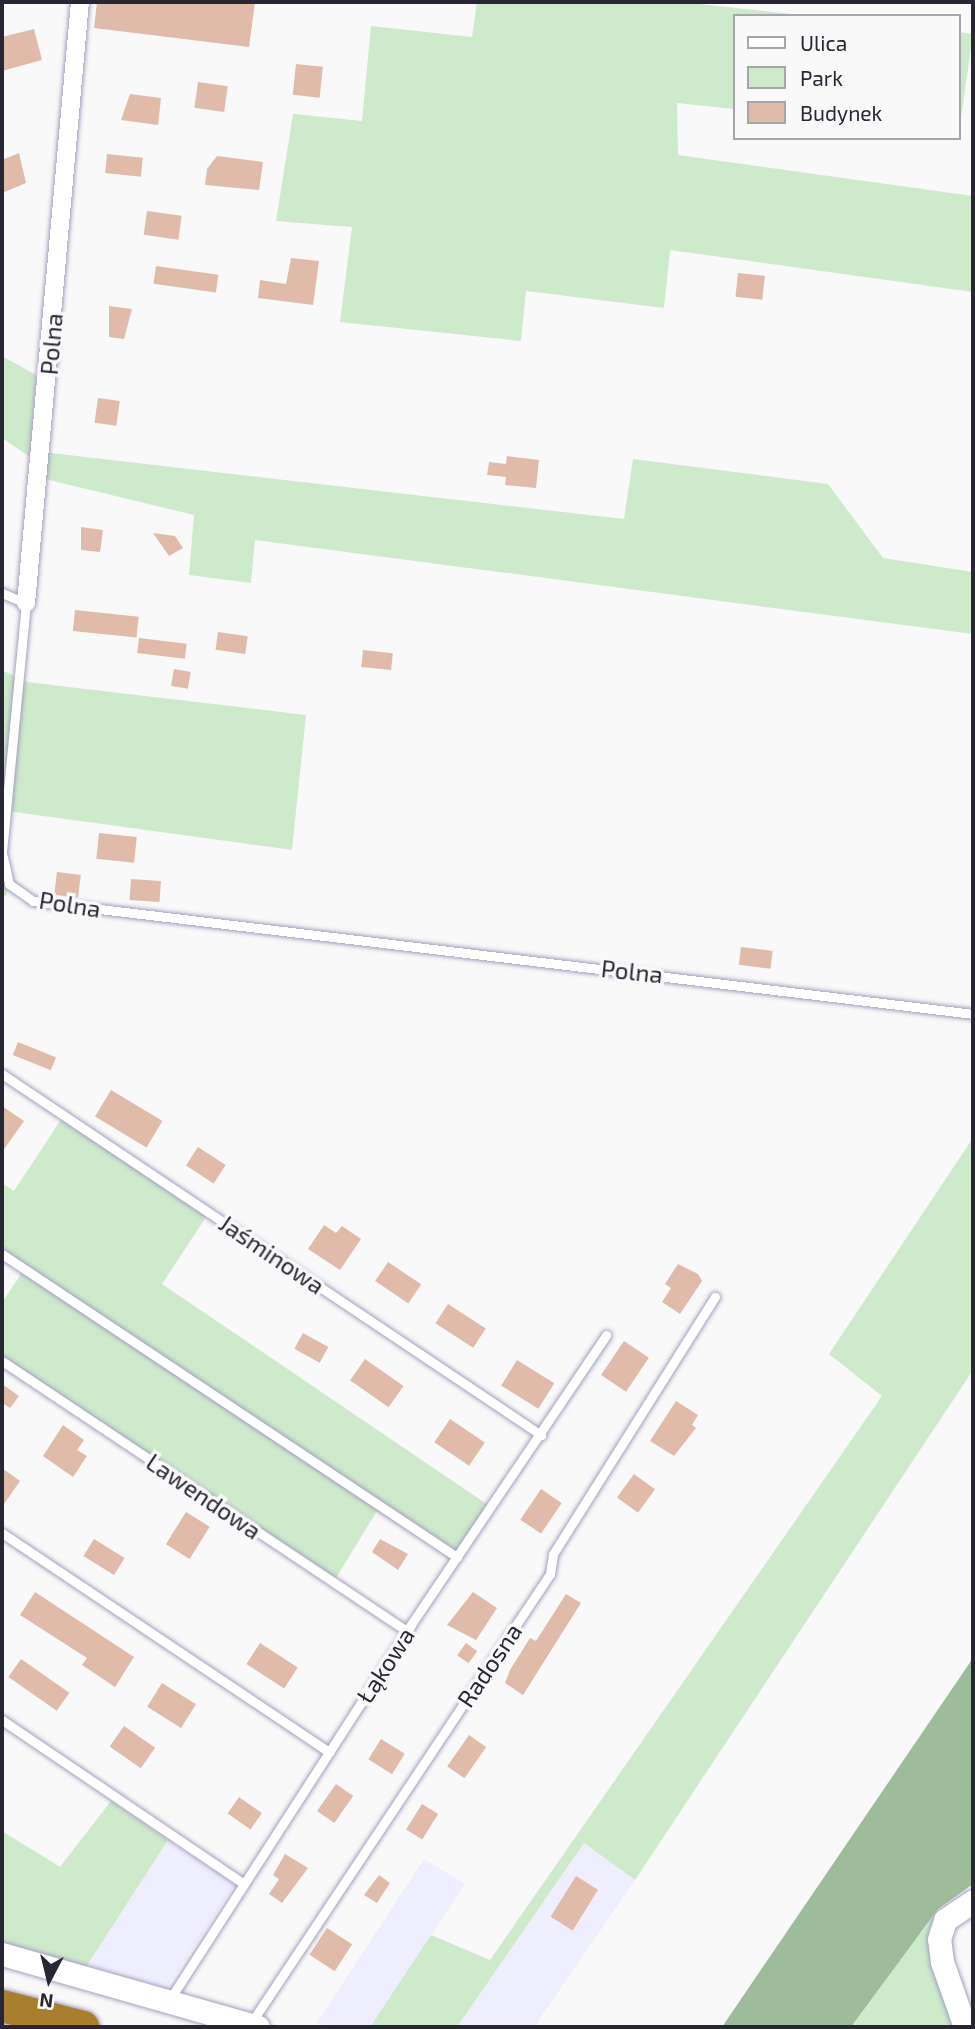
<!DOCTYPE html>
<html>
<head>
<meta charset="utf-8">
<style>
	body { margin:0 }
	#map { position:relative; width:975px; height:2029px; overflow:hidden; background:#f9f9f9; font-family:"Exo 2",sans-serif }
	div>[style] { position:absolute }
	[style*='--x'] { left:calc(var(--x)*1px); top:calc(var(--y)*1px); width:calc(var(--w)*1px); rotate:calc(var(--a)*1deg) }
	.built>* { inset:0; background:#efeeff }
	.green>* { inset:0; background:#cdeacb; transform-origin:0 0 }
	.forest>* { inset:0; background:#9dbd9a }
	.building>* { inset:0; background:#e0bbaa; transform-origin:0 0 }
	.roads { filter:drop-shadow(0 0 2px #a39fc0) drop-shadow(0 0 2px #a39fc0) }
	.service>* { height:9px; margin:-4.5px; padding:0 4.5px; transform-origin:4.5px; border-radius:4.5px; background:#fff }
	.minor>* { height:18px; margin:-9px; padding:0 9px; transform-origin:9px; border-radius:9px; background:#fff }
	.tertiary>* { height:23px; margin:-11.5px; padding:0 11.5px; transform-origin:11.5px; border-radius:11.5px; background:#fff }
	.motorway>* { height:32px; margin:-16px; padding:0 16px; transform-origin:16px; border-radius:16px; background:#a97f2e }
	span { translate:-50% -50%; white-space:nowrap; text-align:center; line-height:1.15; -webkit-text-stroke:7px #f9f9f9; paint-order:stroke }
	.street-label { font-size:24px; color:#282633 }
	.frame { position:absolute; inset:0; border:4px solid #282633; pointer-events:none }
	.legend { position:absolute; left:733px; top:14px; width:228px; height:126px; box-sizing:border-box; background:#f9f9f9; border:2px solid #a5a5aa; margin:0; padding:9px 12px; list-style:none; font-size:21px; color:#282633 }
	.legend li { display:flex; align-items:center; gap:14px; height:35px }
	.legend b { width:35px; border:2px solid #a5a5aa }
	.north { position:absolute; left:14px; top:1945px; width:70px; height:70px; -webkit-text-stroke:5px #f9f9f9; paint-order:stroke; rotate:187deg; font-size:19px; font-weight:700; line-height:28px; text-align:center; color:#282633 }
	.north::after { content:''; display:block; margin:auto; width:24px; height:32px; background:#282633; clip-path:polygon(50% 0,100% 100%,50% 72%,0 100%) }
</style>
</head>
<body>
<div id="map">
	<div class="built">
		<div style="clip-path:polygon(168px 1840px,235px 1885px,166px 1988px,86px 1967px)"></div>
		<div style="clip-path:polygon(584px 1843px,635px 1880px,534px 2027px,457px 2027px)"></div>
		<div style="clip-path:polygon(424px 1859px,465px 1884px,370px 2027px,316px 2024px)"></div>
	</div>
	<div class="green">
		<div style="clip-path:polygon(477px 2px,681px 2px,809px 16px,735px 16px,735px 109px,677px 103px,678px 155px,973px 196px,973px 292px,670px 250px,664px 308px,526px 291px,521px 341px,340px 322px,352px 227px,276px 221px,293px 114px,362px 121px,371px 26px,472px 37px)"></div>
		<div style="left:959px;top:32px;width:14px;height:102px;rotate:8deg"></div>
		<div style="clip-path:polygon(2px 356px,36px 375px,30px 457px,2px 438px)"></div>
		<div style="clip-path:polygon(42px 452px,624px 519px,633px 459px,828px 484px,883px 558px,973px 572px,973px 634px,255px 540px,251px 583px,189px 575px,194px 515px,45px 479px)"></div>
		<div style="clip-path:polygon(2px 670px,26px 682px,306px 715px,292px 850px,7px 811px,2px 853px,9px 884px,6px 897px,2px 894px)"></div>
		<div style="clip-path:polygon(62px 1118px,206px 1217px,162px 1284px,491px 1507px,452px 1559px,377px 1511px,336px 1578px,2px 1362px,2px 1303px,26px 1266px,2px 1250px,2px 1183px,14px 1191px)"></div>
		<div style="clip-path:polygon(973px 1138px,973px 1370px,635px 1880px,584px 1843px,457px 2027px,370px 2027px,431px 1935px,490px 1960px,882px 1396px,829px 1354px)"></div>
		<div style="clip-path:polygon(111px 1801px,168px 1840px,86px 1967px,2px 1946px,2px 1831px,60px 1867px)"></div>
		<div style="clip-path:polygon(938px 1909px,929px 1931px,929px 1953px,954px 2027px,851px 2027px)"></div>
	</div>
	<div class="forest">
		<div style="clip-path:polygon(973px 1658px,973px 1884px,938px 1909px,851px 2027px,722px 2027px)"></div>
	</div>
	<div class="building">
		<div style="clip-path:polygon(97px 2px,255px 2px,249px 47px,94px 28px)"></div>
		<div style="clip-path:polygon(34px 29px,42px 60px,2px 71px,2px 37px)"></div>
		<div style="left:296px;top:64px;width:27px;height:31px;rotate:6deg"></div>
		<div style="left:198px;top:82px;width:30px;height:26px;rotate:8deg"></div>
		<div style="clip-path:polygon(130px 94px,161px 98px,158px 125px,121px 120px)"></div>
		<div style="clip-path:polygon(19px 153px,26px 183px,2px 193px,2px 160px)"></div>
		<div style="left:107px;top:154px;width:36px;height:19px;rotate:6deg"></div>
		<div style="clip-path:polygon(217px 156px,263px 162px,259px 190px,205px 185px,207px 169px)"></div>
		<div style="left:147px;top:211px;width:35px;height:24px;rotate:8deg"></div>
		<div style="clip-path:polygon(291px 258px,319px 261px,313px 305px,258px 298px,260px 280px,286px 284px)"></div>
		<div style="left:156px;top:266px;width:63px;height:18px;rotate:8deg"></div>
		<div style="left:738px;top:273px;width:27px;height:24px;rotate:6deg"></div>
		<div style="clip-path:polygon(109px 306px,132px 309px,124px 339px,109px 337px)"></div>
		<div style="left:98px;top:398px;width:22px;height:25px;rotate:8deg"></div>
		<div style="clip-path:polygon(507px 456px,539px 460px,536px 488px,505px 485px,506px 477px,487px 475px,489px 462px,506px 464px)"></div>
		<div style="clip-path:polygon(81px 527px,103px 530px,100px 552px,81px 550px)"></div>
		<div style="clip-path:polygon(153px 533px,175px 536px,183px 548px,169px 556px)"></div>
		<div style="left:75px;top:610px;width:64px;height:21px;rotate:6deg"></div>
		<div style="left:218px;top:632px;width:30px;height:18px;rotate:8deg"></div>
		<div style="left:139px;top:638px;width:48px;height:15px;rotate:7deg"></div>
		<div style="left:363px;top:650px;width:30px;height:17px;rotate:6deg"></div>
		<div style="left:174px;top:669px;width:17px;height:17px;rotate:10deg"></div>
		<div style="left:99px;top:833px;width:38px;height:26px;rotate:6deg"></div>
		<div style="left:57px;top:872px;width:24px;height:23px;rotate:7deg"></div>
		<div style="left:131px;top:879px;width:30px;height:21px;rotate:4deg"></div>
		<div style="left:741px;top:947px;width:32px;height:18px;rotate:7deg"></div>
		<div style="left:18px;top:1042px;width:41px;height:14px;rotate:22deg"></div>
		<div style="left:111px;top:1090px;width:60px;height:31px;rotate:31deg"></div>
		<div style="clip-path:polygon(2px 1106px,24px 1121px,2px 1152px)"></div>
		<div style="left:198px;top:1147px;width:33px;height:22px;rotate:33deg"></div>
		<div style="clip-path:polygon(324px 1225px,336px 1233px,342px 1226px,361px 1239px,340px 1270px,308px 1249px)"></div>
		<div style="left:388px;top:1262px;width:40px;height:23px;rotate:34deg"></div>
		<div style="clip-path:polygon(678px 1264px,698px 1274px,702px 1281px,680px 1314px,662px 1302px,671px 1288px,665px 1284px)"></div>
		<div style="left:448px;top:1304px;width:45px;height:23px;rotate:33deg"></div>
		<div style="left:303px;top:1333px;width:29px;height:18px;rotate:29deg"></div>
		<div style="left:624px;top:1341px;width:30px;height:41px;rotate:34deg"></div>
		<div style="left:365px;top:1359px;width:47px;height:26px;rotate:35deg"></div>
		<div style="left:517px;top:1360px;width:44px;height:30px;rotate:32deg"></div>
		<div style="clip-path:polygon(2px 1384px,19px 1396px,10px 1408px,2px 1403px)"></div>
		<div style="clip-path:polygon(676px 1401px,698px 1415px,692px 1425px,696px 1428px,674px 1456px,650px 1441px)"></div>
		<div style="left:450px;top:1419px;width:42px;height:28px;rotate:34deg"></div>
		<div style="clip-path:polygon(63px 1425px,84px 1440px,77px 1450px,87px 1456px,73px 1477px,43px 1456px)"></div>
		<div style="clip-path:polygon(2px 1468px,20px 1481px,2px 1507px)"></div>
		<div style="left:634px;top:1474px;width:26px;height:29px;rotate:36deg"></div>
		<div style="left:541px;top:1489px;width:25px;height:37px;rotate:34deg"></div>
		<div style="left:186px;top:1512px;width:28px;height:38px;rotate:32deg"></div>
		<div style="left:94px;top:1539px;width:36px;height:20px;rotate:32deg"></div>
		<div style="clip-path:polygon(380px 1539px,408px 1554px,398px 1570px,372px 1552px)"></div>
		<div style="clip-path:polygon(35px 1592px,134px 1657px,115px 1687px,82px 1665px,87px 1658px,20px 1615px)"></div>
		<div style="clip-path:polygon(473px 1592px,497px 1608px,476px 1640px,447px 1625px)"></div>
		<div style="clip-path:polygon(566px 1594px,581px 1603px,523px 1695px,505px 1683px,510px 1670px,530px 1638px,536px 1641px)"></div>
		<div style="left:260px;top:1643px;width:45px;height:25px;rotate:33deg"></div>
		<div style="left:466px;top:1643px;width:14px;height:15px;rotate:36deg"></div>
		<div style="left:21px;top:1659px;width:59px;height:22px;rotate:35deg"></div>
		<div style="left:162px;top:1683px;width:40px;height:28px;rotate:32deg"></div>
		<div style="left:124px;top:1726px;width:38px;height:25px;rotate:35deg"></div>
		<div style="left:469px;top:1735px;width:21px;height:38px;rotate:35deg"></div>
		<div style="left:381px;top:1739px;width:28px;height:24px;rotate:32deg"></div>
		<div style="left:336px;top:1784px;width:21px;height:33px;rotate:35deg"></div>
		<div style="left:239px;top:1797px;width:28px;height:20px;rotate:35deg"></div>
		<div style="left:422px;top:1804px;width:19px;height:30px;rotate:32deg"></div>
		<div style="clip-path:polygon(285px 1854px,308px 1868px,282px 1903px,269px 1894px,279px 1879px,273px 1875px)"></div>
		<div style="clip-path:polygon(379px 1875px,390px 1883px,377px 1903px,364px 1895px)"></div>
		<div style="left:576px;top:1876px;width:26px;height:48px;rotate:32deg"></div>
		<div style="left:327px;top:1928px;width:30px;height:32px;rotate:33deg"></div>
	</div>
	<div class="roads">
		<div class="service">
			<div style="--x:2;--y:593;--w:26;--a:23"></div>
			<div style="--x:26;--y:603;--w:251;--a:95.5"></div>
			<div style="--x:2;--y:853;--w:32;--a:77"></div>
			<div style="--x:9;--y:884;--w:29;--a:35"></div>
			<div style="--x:33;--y:901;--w:947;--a:6.85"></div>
			<div style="--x:2;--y:1074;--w:649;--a:33.81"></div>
			<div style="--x:2;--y:1254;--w:547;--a:33.66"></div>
			<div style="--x:2;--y:1361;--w:487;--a:33.7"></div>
			<div style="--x:2;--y:1533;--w:394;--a:33.8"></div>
			<div style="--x:2;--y:1720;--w:292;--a:34.1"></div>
			<div style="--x:170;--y:1999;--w:444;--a:-57.2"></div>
			<div style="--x:410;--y:1626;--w:351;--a:-56"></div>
			<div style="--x:251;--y:2023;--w:539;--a:-56.34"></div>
			<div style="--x:550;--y:1574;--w:20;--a:-81"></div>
			<div style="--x:553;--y:1554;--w:304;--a:-57.8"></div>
		</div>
		<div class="minor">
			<div style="--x:26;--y:603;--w:603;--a:-84.87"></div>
		</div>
		<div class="tertiary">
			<div style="--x:2;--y:1954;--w:266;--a:15.9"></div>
			<div style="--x:965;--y:2027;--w:69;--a:-109.5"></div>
			<div style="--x:942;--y:1962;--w:23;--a:-97"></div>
			<div style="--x:939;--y:1939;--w:20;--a:-72"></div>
			<div style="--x:945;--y:1920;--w:34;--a:-34"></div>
		</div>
		<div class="motorway">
			<div style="--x:2;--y:2006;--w:84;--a:14.5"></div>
		</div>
	</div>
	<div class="street-label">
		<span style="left:51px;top:344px;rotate:-85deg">Polna</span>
		<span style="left:70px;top:904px;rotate:9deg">Polna</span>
		<span style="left:632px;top:971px;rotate:6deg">Polna</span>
		<span style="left:272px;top:1254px;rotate:34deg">Jaśminowa</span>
		<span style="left:204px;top:1496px;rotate:34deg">Lawendowa</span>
		<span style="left:385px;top:1665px;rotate:-57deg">Łąkowa</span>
		<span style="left:489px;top:1665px;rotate:-56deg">Radosna</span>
	</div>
	<div class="frame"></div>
	<ul class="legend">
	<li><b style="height:9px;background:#fff"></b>Ulica</li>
	<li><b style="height:19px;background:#cdeacb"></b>Park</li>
	<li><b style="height:19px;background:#e0bbaa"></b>Budynek</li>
	</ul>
	<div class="north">N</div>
</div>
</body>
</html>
